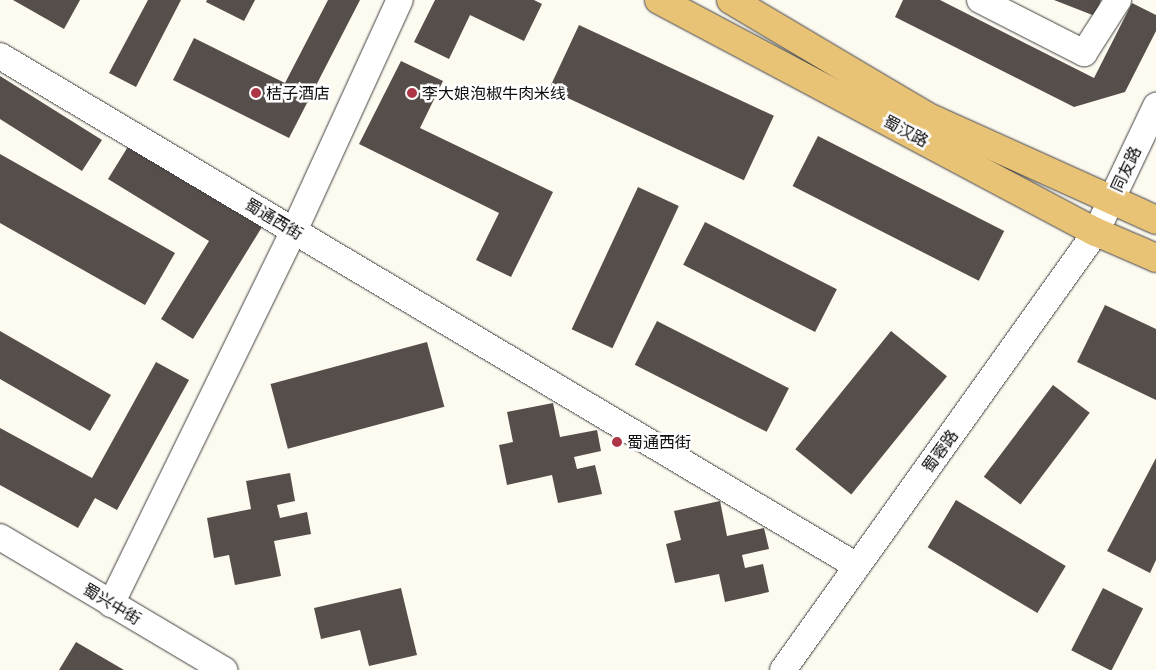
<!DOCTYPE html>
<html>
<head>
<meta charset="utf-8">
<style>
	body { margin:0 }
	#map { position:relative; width:1156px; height:670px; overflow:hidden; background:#fdfaf0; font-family:Lora,"Noto Sans SC",serif }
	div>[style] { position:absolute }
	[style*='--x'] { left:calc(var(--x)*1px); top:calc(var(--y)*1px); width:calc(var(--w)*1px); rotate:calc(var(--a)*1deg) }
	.building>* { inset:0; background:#554e4b; transform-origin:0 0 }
	.roads { filter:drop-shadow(0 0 1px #414141) drop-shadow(0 0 1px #414141) }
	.minor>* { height:26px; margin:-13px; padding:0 13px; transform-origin:13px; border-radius:13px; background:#fff }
	.major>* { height:28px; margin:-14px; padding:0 14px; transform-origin:14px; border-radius:14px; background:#e8c275 }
	.dots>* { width:14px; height:14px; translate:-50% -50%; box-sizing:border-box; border:2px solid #fff; border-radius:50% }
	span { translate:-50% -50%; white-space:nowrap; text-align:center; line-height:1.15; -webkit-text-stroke:5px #fff; paint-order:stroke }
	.poi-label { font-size:16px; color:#0e0e0e }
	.left { translate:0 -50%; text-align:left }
	.street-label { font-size:16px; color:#0e0e0e }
</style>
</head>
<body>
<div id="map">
	<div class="building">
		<div style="clip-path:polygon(13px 0,80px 0,64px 29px)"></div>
		<div style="clip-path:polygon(148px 0,181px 0,136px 87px,109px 73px)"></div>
		<div style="clip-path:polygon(207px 0,255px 0,244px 21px,206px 2px)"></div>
		<div style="clip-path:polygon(328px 0,360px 0,289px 138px,173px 80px,194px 38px,285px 83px)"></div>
		<div style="clip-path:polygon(435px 0,534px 0,542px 4px,524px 41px,470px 15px,449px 59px,414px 42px)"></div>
		<div style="clip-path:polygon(903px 0,940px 0,1094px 78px,1132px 3px,1156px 15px,1156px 31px,1125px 92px,1074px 107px,895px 17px)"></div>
		<div style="clip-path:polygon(1054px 0,1101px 0,1095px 16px)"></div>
		<div style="left:579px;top:25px;width:215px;height:71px;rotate:25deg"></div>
		<div style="clip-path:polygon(401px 61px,443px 81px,420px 128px,553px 192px,511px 277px,476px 260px,499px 213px,359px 144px)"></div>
		<div style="clip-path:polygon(0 76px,102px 140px,82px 171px,0 119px)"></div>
		<div style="left:818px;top:136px;width:209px;height:56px;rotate:27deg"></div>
		<div style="clip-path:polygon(129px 145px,262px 227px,193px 339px,161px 319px,209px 241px,108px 179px)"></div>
		<div style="clip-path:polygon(0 154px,175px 253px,145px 305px,0 223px)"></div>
		<div style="left:638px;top:187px;width:45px;height:157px;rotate:25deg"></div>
		<div style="left:705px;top:222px;width:148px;height:48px;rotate:27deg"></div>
		<div style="clip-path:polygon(1105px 305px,1156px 329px,1156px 400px,1077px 362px)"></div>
		<div style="left:657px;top:321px;width:148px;height:49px;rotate:27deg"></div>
		<div style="clip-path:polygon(0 331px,111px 395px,90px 431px,0 379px)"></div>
		<div style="left:891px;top:331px;width:72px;height:152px;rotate:39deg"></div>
		<div style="left:427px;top:342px;width:67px;height:162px;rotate:75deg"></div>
		<div style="clip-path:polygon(156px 362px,189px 380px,117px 510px,95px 498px,78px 528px,0 485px,0 428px,92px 478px)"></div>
		<div style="left:1053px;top:385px;width:46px;height:115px;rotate:37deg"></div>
		<div style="clip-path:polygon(553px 403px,560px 437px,597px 430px,601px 451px,574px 457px,577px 469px,595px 465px,602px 494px,558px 503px,552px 475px,507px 485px,499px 445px,513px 442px,507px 412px)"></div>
		<div style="clip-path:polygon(1156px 458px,1156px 560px,1150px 573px,1107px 551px)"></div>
		<div style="clip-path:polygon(290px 473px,295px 501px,277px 505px,280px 518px,307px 512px,311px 534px,274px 541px,281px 576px,235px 585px,229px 555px,214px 558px,207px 518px,251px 509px,246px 481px)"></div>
		<div style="left:956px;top:500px;width:128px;height:55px;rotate:31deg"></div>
		<div style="clip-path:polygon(720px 501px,727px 536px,764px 528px,769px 549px,742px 555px,745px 568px,763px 564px,769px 592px,725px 602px,719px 574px,675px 583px,666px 544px,681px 540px,674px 511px)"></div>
		<div style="clip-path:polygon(401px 588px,417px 655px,369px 666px,360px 630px,321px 639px,314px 608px)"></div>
		<div style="left:1103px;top:588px;width:45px;height:70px;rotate:27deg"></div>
		<div style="clip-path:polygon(76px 642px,124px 670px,59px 670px)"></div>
	</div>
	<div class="roads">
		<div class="minor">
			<div style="--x:980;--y:0;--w:117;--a:27"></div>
			<div style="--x:1084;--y:53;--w:63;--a:-57.3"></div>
			<div style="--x:0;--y:56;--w:997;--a:30.76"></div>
			<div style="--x:0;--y:537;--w:261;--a:30.7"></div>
			<div style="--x:111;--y:604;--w:415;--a:-63.9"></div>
			<div style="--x:294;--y:231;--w:254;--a:-65.4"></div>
			<div style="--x:783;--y:670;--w:538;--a:-54.45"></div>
			<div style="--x:1096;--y:232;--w:140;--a:-64.5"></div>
		</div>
		<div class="major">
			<div style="--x:659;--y:0;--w:495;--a:28"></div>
			<div style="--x:1096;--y:232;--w:65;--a:23.4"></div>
			<div style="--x:731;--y:0;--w:227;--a:30.7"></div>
			<div style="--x:926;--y:116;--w:252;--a:24.3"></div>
		</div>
	</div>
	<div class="dots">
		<div style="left:256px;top:93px;background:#ad3646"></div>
		<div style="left:412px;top:93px;background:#ad3646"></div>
		<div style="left:617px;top:442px;background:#ad3646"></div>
	</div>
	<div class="poi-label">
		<span class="left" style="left:266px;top:93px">桔子酒店</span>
		<span class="left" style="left:422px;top:93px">李大娘泡椒牛肉米线</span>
		<span class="left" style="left:627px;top:442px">蜀通西街</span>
	</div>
	<div class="street-label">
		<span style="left:906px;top:131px;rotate:28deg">蜀汉路</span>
		<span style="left:1126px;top:169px;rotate:-65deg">同友路</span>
		<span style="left:274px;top:219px;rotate:31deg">蜀通西街</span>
		<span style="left:940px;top:451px;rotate:-54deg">蜀蓉路</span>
		<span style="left:112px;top:604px;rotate:31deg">蜀兴中街</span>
	</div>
</div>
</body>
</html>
